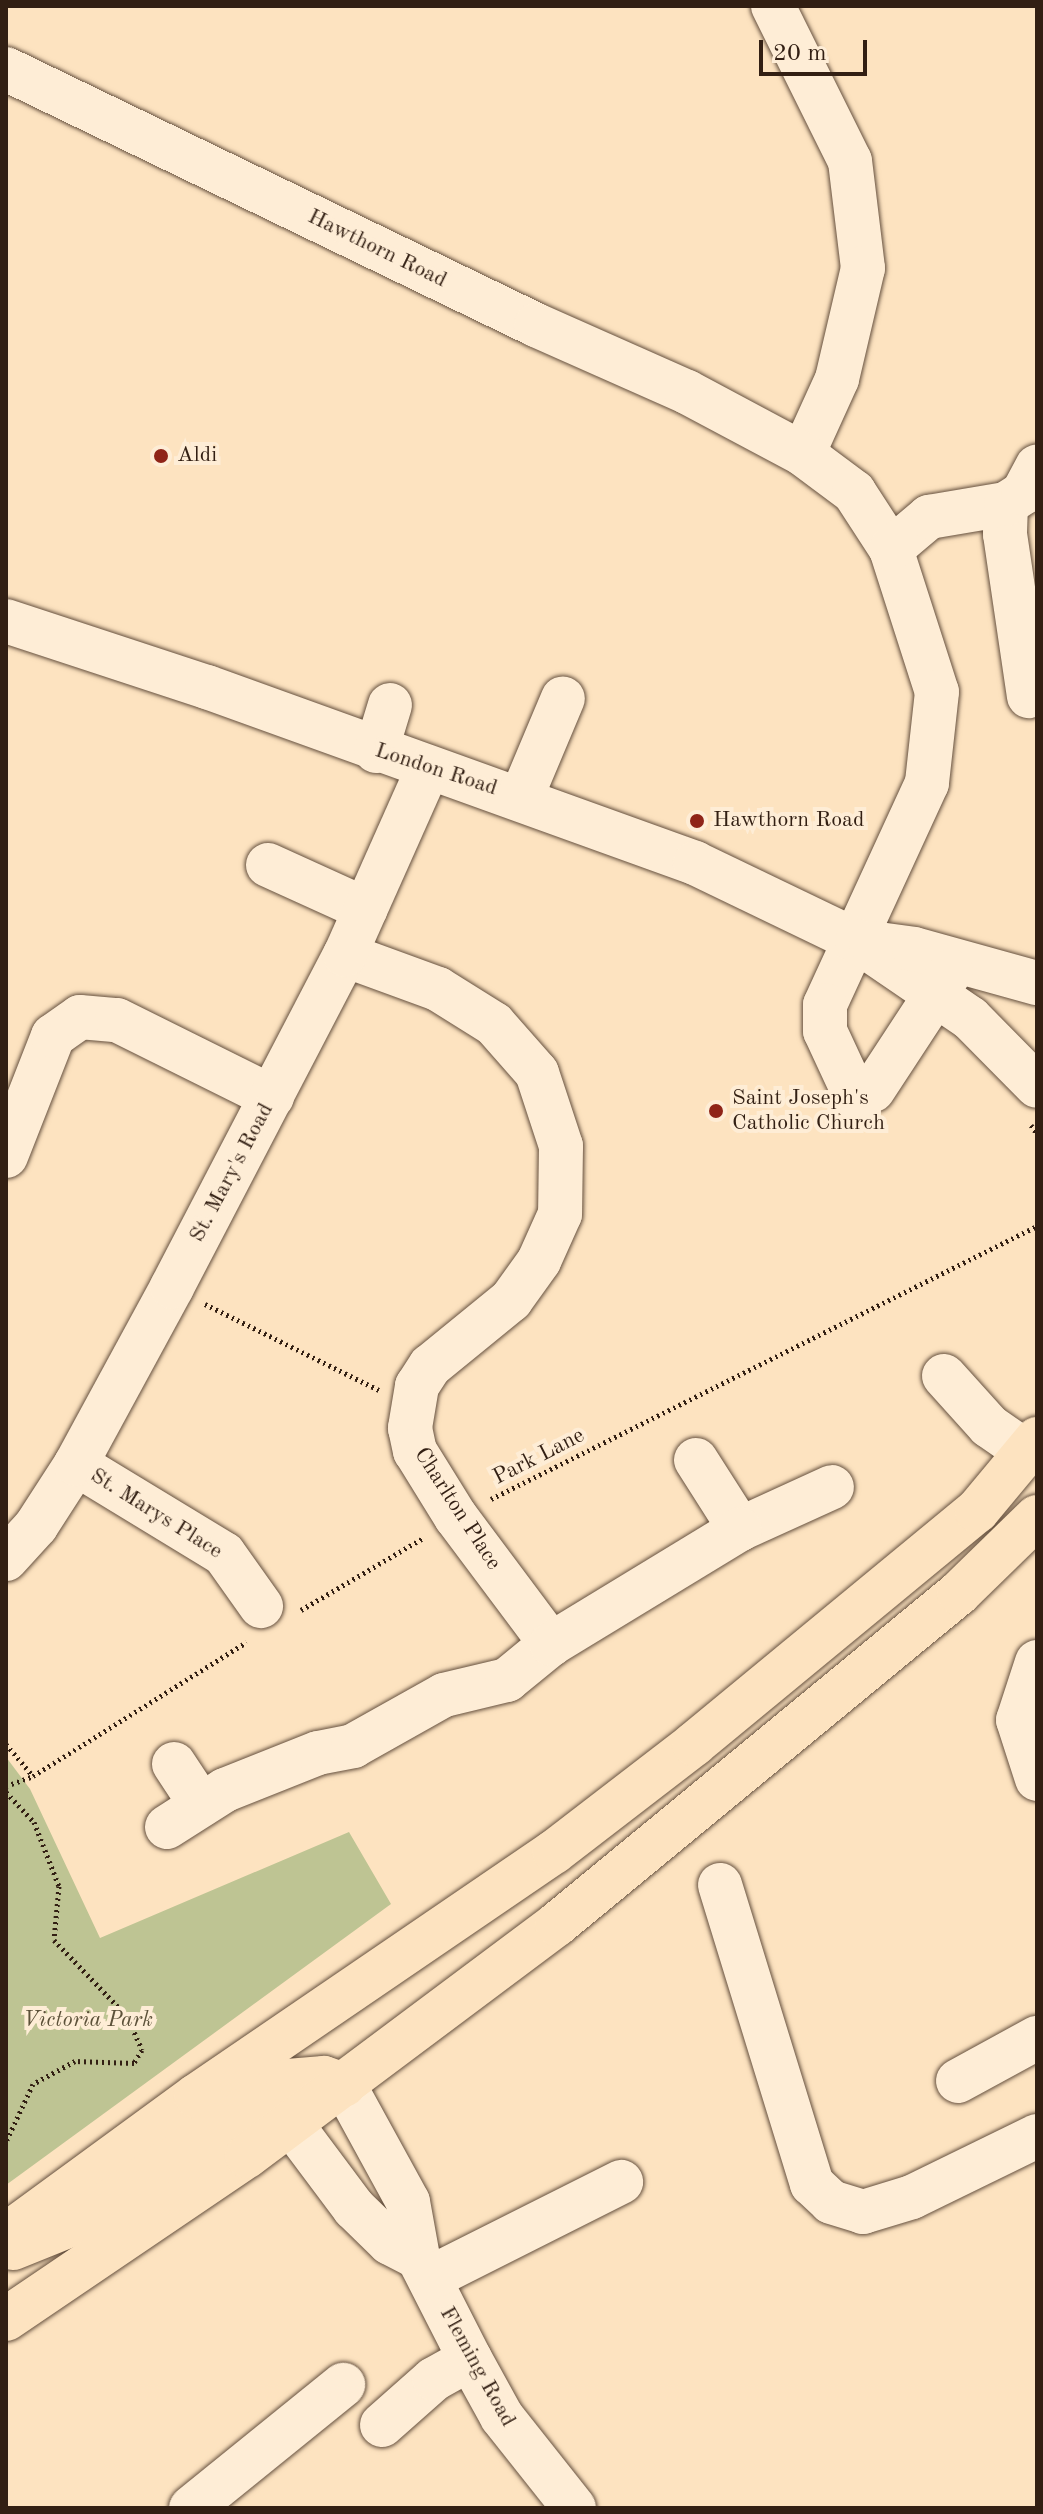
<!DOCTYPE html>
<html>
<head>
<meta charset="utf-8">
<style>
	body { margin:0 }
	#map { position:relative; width:1043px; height:2514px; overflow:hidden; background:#fde3c0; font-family:"Old Standard TT",serif }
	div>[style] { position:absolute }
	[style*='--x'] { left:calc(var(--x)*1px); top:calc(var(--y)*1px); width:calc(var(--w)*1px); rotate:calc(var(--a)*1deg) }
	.green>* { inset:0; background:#bec493 }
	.path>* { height:5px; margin-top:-2.5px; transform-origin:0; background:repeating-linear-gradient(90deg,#321f13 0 2px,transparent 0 6px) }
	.roads { filter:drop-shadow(0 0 2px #65503e) drop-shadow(0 0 2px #65503e) }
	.minor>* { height:44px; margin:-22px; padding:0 22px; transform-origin:22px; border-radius:22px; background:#feedd6 }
	.highway>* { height:44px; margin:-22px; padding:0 22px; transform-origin:22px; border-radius:22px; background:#fde3c0 }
	.dots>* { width:22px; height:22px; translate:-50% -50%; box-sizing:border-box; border:4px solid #feedd6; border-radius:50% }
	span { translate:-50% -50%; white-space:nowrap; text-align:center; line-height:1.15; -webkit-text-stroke:8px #feedd6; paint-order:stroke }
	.street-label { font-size:22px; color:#321f13 }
	.poi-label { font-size:22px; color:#321f13 }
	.left { translate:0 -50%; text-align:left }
	.park-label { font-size:22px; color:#5c5139; font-style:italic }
	.frame { position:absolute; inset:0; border:8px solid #321f13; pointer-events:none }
	.scale { position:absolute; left:759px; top:40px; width:108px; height:36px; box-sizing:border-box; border:4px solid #321f13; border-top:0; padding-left:10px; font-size:24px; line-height:28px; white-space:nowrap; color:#321f13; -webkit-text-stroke:6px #feedd6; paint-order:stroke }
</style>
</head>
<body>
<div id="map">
	<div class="green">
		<div style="clip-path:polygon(6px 1757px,30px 1789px,100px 1938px,349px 1832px,391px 1904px,6px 2185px)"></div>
	</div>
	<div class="path">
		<div style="--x:1031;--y:1125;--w:11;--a:56"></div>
		<div style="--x:205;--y:1304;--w:194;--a:26.3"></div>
		<div style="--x:491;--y:1499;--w:610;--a:-26.57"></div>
		<div style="--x:301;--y:1610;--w:142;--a:-30.5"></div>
		<div style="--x:6;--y:1744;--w:42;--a:49.8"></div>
		<div style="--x:6;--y:1786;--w:29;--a:-20"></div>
		<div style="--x:33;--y:1776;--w:252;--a:-32.1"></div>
		<div style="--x:6;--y:1792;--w:41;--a:47"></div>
		<div style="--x:34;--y:1822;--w:69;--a:68.7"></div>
		<div style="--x:59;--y:1886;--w:54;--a:95.3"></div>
		<div style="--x:54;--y:1940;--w:105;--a:46.2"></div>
		<div style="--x:127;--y:2016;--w:37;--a:66"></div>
		<div style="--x:142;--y:2050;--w:15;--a:122"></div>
		<div style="--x:134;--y:2063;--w:59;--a:-178.1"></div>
		<div style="--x:75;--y:2061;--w:48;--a:151.3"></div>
		<div style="--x:33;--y:2084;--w:64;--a:115"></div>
	</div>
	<div class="roads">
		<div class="minor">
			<div style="--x:773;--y:6;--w:173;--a:63.6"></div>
			<div style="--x:850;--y:161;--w:108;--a:83.1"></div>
			<div style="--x:863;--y:268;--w:114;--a:103.2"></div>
			<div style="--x:837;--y:379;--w:82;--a:114.4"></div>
			<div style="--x:6;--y:69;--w:589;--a:25.78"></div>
			<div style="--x:536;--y:325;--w:165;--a:23.9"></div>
			<div style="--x:687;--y:392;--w:132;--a:28.1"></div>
			<div style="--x:803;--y:454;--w:64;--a:36.7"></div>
			<div style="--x:854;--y:492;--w:68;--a:57"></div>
			<div style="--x:891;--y:549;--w:150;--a:72.2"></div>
			<div style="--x:937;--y:692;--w:92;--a:96.3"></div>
			<div style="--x:927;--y:783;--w:244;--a:114.7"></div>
			<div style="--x:825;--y:1005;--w:26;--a:90"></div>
			<div style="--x:825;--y:1031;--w:76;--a:65.1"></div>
			<div style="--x:1006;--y:504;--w:30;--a:92"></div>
			<div style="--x:1005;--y:534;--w:164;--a:81.6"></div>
			<div style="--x:891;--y:549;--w:50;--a:-40.1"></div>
			<div style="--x:929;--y:517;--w:78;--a:-9.6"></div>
			<div style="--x:1006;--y:504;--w:20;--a:-33"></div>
			<div style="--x:1023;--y:493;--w:30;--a:-62"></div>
			<div style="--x:6;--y:621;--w:212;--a:18.2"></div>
			<div style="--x:207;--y:687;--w:519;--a:19.83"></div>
			<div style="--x:695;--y:863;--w:180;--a:25.7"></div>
			<div style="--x:857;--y:941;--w:137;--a:34.3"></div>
			<div style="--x:970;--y:1018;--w:95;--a:45.4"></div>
			<div style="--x:376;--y:751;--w:48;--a:-73.1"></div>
			<div style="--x:521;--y:798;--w:108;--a:-67.2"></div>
			<div style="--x:268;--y:865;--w:107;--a:24.4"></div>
			<div style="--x:871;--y:943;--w:43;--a:7.9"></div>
			<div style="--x:914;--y:949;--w:128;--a:15.5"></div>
			<div style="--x:345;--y:955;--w:99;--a:20.1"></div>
			<div style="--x:438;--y:989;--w:66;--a:32"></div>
			<div style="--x:494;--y:1024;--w:65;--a:48.7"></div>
			<div style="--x:537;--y:1073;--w:77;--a:71.8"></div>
			<div style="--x:561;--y:1146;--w:68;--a:90.8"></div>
			<div style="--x:560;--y:1214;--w:51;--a:114.1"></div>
			<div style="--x:539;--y:1261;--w:48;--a:125.7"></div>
			<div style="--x:511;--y:1300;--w:104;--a:140.8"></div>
			<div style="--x:430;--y:1366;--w:24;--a:123"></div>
			<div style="--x:417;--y:1386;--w:43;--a:99.5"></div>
			<div style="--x:410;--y:1428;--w:24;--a:78"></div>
			<div style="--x:415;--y:1451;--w:78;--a:58.2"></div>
			<div style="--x:456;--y:1517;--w:159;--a:53.2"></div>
			<div style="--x:873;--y:1090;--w:142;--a:-56.8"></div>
			<div style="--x:6;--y:1156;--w:129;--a:-68.6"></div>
			<div style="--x:53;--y:1036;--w:33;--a:-35"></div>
			<div style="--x:80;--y:1017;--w:37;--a:5"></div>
			<div style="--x:117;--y:1020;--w:173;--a:26.4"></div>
			<div style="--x:944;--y:1376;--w:67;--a:48"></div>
			<div style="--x:989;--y:1426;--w:47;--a:34.7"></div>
			<div style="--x:696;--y:1460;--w:82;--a:57.5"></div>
			<div style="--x:740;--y:1529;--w:101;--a:-24.5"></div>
			<div style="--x:76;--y:1464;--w:173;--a:31.3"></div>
			<div style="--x:224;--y:1554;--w:64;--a:54.6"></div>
			<div style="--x:6;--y:1559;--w:45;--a:-47.7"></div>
			<div style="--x:36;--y:1526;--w:74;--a:-57.2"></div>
			<div style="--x:76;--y:1464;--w:201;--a:-61.5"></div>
			<div style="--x:172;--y:1287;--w:374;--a:-62.5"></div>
			<div style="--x:345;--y:955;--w:204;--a:-66"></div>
			<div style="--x:1037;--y:1662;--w:61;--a:108.1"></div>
			<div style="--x:1018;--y:1720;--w:62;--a:72.1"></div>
			<div style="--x:174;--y:1764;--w:49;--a:56.6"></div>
			<div style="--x:167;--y:1827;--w:69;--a:-32.5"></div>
			<div style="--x:225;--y:1790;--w:100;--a:-21.7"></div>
			<div style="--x:318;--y:1753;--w:36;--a:-11"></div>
			<div style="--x:353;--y:1746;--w:104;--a:-29.3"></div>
			<div style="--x:444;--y:1695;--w:65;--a:-13.4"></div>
			<div style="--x:507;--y:1680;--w:57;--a:-39.3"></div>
			<div style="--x:551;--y:1644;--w:221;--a:-31.3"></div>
			<div style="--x:720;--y:1885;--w:313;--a:72.9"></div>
			<div style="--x:812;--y:2184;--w:26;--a:43"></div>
			<div style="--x:831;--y:2202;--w:34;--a:17"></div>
			<div style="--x:863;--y:2212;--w:51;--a:-17"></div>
			<div style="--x:912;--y:2197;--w:139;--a:-26"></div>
			<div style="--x:958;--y:2081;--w:90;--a:-28.6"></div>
			<div style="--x:344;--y:2085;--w:133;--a:61.3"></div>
			<div style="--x:408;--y:2202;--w:56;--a:79.7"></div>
			<div style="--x:418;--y:2257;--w:114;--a:63"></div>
			<div style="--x:470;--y:2359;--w:66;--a:61.1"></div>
			<div style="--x:502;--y:2417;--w:116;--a:51.6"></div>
			<div style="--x:268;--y:2093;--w:144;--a:53.2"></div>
			<div style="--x:354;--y:2208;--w:50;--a:44.2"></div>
			<div style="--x:390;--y:2243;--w:31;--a:27"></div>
			<div style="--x:430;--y:2278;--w:214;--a:-26.7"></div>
			<div style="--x:382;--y:2425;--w:69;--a:-41.5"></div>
			<div style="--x:434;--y:2379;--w:41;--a:-29.1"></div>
			<div style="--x:191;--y:2508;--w:196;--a:-39"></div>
		</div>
		<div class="highway">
			<div style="--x:6;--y:2235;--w:235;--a:-36.2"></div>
			<div style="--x:196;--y:2096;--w:433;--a:-34.3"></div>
			<div style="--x:554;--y:1852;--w:177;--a:-37.6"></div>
			<div style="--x:694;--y:1744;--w:367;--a:-39.5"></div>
			<div style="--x:977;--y:1511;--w:94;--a:-50.2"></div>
			<div style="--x:13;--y:2248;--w:72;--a:-21.9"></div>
			<div style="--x:80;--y:2221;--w:251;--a:-33.9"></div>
			<div style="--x:288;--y:2081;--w:36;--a:-5"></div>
			<div style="--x:324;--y:2078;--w:21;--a:19"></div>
			<div style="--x:6;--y:2319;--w:291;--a:-34.1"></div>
			<div style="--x:247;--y:2156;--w:387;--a:-36.8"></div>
			<div style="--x:557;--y:1924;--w:521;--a:-39.47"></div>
			<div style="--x:959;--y:1593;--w:109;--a:-44.3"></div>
		</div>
	</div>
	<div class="dots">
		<div style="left:161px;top:456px;background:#8f2418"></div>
		<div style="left:697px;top:821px;background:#8f2418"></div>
		<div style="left:716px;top:1111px;background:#8f2418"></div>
	</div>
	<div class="street-label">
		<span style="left:377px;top:249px;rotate:26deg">Hawthorn Road</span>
		<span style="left:436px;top:770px;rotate:18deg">London Road</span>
		<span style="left:232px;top:1173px;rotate:-62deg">St. Mary's Road</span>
		<span style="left:539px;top:1457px;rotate:-27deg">Park Lane</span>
		<span style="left:457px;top:1509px;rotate:57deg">Charlton Place</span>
		<span style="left:156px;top:1514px;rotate:32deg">St. Marys Place</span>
		<span style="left:477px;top:2367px;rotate:61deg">Fleming Road</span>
	</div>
	<div class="poi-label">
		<span class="left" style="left:177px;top:456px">Aldi</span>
		<span class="left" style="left:713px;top:821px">Hawthorn Road</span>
		<span class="left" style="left:732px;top:1111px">Saint Joseph's<br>Catholic Church</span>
	</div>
	<div class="park-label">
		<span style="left:88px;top:2021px">Victoria Park</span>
	</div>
	<div class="frame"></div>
	<div class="scale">20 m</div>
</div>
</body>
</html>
